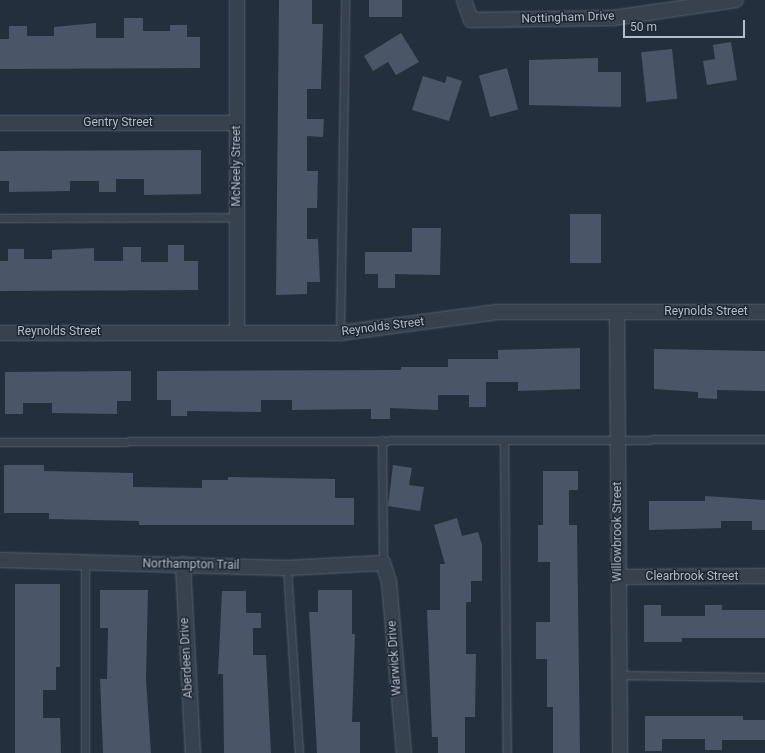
<!DOCTYPE html>
<html>
<head>
<meta charset="utf-8">
<style>
	body { margin:0 }
	#map { position:relative; width:765px; height:753px; overflow:hidden; background:#242f3e; font-family:Roboto,sans-serif }
	div>[style] { position:absolute }
	[style*='--x'] { left:calc(var(--x)*1px); top:calc(var(--y)*1px); width:calc(var(--w)*1px); rotate:calc(var(--a)*1deg) }
	.building>* { inset:0; background:#495667; transform-origin:0 0 }
	.roads { filter:drop-shadow(0 0 1px #565f6c) drop-shadow(0 0 1px #565f6c) }
	.lane>* { height:7px; margin:-3.5px; padding:0 3.5px; transform-origin:3.5px; border-radius:3.5px; background:#38414e }
	.street>* { height:14px; margin:-7px; padding:0 7px; transform-origin:7px; border-radius:7px; background:#38414e }
	span { translate:-50% -50%; white-space:nowrap; text-align:center; line-height:1.15; -webkit-text-stroke:3px #1d2633; paint-order:stroke }
	.street-label { font-size:12px; color:#b4bcc9 }
	.scale { position:absolute; left:623px; top:20px; width:122px; height:18px; box-sizing:border-box; border:2px solid #b4bcc9; border-top:0; padding-left:5px; font-size:12px; line-height:14px; white-space:nowrap; color:#b4bcc9; -webkit-text-stroke:3px #1d2633; paint-order:stroke }
</style>
</head>
<body>
<div id="map">
	<div class="building">
		<div style="clip-path:polygon(279px 0,312px 0,312px 24px,323px 24px,321px 89px,307px 89px,307px 119px,324px 119px,323px 137px,307px 136px,307px 171px,318px 171px,317px 208px,307px 208px,307px 239px,318px 239px,320px 282px,307px 282px,307px 294px,276px 295px)"></div>
		<div style="left:369px;top:0;width:33px;height:17px"></div>
		<div style="clip-path:polygon(124px 18px,143px 18px,143px 31px,170px 31px,170px 25px,187px 25px,187px 37px,200px 37px,200px 68px,0 69px,0 39px,9px 39px,9px 26px,27px 26px,27px 36px,54px 36px,54px 27px,96px 23px,96px 38px,124px 38px)"></div>
		<div style="clip-path:polygon(401px 33px,419px 62px,396px 75px,388px 62px,373px 71px,364px 56px)"></div>
		<div style="clip-path:polygon(731px 42px,737px 80px,707px 85px,703px 61px,715px 59px,713px 45px)"></div>
		<div style="left:672px;top:49px;width:50px;height:31px;rotate:84deg"></div>
		<div style="clip-path:polygon(598px 58px,598px 72px,621px 72px,621px 107px,529px 105px,529px 60px)"></div>
		<div style="left:507px;top:68px;width:43px;height:29px;rotate:75deg"></div>
		<div style="clip-path:polygon(423px 76px,445px 83px,447px 76px,462px 81px,449px 121px,412px 110px)"></div>
		<div style="clip-path:polygon(201px 150px,201px 194px,144px 195px,144px 179px,116px 179px,116px 192px,99px 192px,99px 181px,70px 181px,70px 191px,9px 192px,9px 181px,0 181px,0 151px)"></div>
		<div style="left:570px;top:214px;width:31px;height:49px"></div>
		<div style="clip-path:polygon(412px 228px,441px 228px,440px 275px,395px 274px,395px 288px,378px 288px,378px 274px,365px 274px,365px 252px,412px 252px)"></div>
		<div style="clip-path:polygon(168px 245px,184px 245px,184px 261px,198px 261px,198px 290px,0 291px,0 261px,8px 261px,8px 249px,24px 249px,24px 259px,52px 259px,52px 250px,94px 248px,94px 261px,123px 261px,123px 247px,141px 247px,141px 262px,168px 262px)"></div>
		<div style="clip-path:polygon(580px 348px,580px 389px,518px 391px,518px 382px,486px 382px,486px 407px,469px 407px,469px 395px,438px 395px,438px 410px,390px 408px,390px 419px,371px 419px,371px 409px,292px 410px,292px 400px,261px 400px,261px 412px,187px 411px,187px 416px,171px 416px,171px 400px,157px 400px,157px 371px,401px 370px,401px 367px,448px 367px,448px 359px,498px 359px,498px 350px)"></div>
		<div style="clip-path:polygon(654px 349px,765px 351px,765px 391px,717px 390px,717px 399px,698px 398px,698px 392px,654px 389px)"></div>
		<div style="clip-path:polygon(131px 371px,131px 401px,117px 401px,117px 414px,52px 413px,52px 403px,23px 403px,23px 414px,5px 414px,5px 372px)"></div>
		<div style="clip-path:polygon(4px 465px,44px 465px,44px 471px,133px 473px,133px 487px,202px 488px,202px 480px,228px 480px,228px 477px,335px 479px,335px 498px,354px 498px,354px 525px,139px 525px,139px 521px,49px 519px,49px 513px,4px 513px)"></div>
		<div style="clip-path:polygon(393px 465px,412px 468px,409px 485px,424px 487px,420px 511px,388px 506px)"></div>
		<div style="clip-path:polygon(543px 471px,578px 471px,578px 490px,569px 490px,569px 525px,577px 525px,580px 753px,553px 753px,553px 707px,547px 707px,547px 659px,536px 659px,536px 622px,550px 622px,550px 562px,538px 562px,538px 525px,543px 525px)"></div>
		<div style="clip-path:polygon(705px 496px,765px 500px,765px 530px,752px 530px,752px 521px,721px 521px,721px 528px,649px 530px,649px 501px,705px 501px)"></div>
		<div style="clip-path:polygon(457px 518px,462px 536px,478px 532px,482px 545px,482px 581px,471px 581px,471px 602px,466px 602px,466px 654px,476px 654px,475px 717px,465px 717px,465px 753px,438px 753px,438px 737px,432px 737px,427px 610px,440px 610px,440px 564px,445px 564px,434px 525px)"></div>
		<div style="clip-path:polygon(15px 584px,60px 584px,60px 667px,56px 667px,56px 690px,43px 690px,43px 718px,60px 718px,61px 753px,15px 753px)"></div>
		<div style="clip-path:polygon(100px 590px,148px 590px,146px 679px,151px 753px,103px 753px,100px 679px,107px 679px,108px 628px,100px 628px)"></div>
		<div style="clip-path:polygon(318px 590px,352px 590px,352px 634px,355px 634px,352px 722px,360px 722px,360px 753px,317px 753px,309px 612px,318px 612px)"></div>
		<div style="clip-path:polygon(222px 591px,246px 591px,246px 613px,261px 613px,261px 628px,253px 628px,253px 655px,266px 655px,271px 753px,224px 753px,223px 674px,218px 674px)"></div>
		<div style="clip-path:polygon(644px 605px,661px 605px,661px 616px,705px 616px,705px 605px,722px 605px,722px 610px,765px 610px,765px 638px,682px 638px,682px 642px,644px 642px)"></div>
		<div style="clip-path:polygon(645px 716px,743px 716px,743px 720px,765px 720px,765px 740px,722px 740px,722px 750px,705px 750px,705px 739px,662px 739px,662px 751px,645px 751px)"></div>
	</div>
	<div class="roads">
		<div class="lane">
			<div style="--x:0;--y:218;--w:237;--a:-0.2"></div>
			<div style="--x:340;--y:333;--w:333;--a:-89.1"></div>
			<div style="--x:382;--y:440;--w:123;--a:89.5"></div>
			<div style="--x:504;--y:440;--w:313;--a:89.5"></div>
			<div style="--x:0;--y:442;--w:765;--a:-0.22"></div>
			<div style="--x:287;--y:568;--w:185;--a:86.3"></div>
			<div style="--x:619;--y:675;--w:146;--a:0.8"></div>
			<div style="--x:85;--y:753;--w:189;--a:-90"></div>
		</div>
		<div class="street">
			<div style="--x:237;--y:0;--w:332;--a:90"></div>
			<div style="--x:464;--y:0;--w:21;--a:71"></div>
			<div style="--x:471;--y:20;--w:142;--a:-0.8"></div>
			<div style="--x:613;--y:18;--w:124;--a:-8.3"></div>
			<div style="--x:0;--y:123;--w:236;--a:0"></div>
			<div style="--x:617;--y:312;--w:441;--a:89.6"></div>
			<div style="--x:0;--y:333;--w:340;--a:0"></div>
			<div style="--x:340;--y:333;--w:159;--a:-7.6"></div>
			<div style="--x:498;--y:312;--w:267;--a:0"></div>
			<div style="--x:0;--y:560;--w:287;--a:1.6"></div>
			<div style="--x:287;--y:568;--w:96;--a:-3"></div>
			<div style="--x:383;--y:563;--w:20;--a:72"></div>
			<div style="--x:389;--y:582;--w:172;--a:85"></div>
			<div style="--x:183;--y:564;--w:189;--a:87"></div>
			<div style="--x:619;--y:577;--w:146;--a:-0.4"></div>
		</div>
	</div>
	<div class="street-label">
		<span style="left:568px;top:18px;rotate:-2deg">Nottingham Drive</span>
		<span style="left:118px;top:123px">Gentry Street</span>
		<span style="left:237px;top:166px;rotate:-90deg">McNeely Street</span>
		<span style="left:706px;top:312px">Reynolds Street</span>
		<span style="left:383px;top:327px;rotate:-7deg">Reynolds Street</span>
		<span style="left:59px;top:332px">Reynolds Street</span>
		<span style="left:618px;top:532px;rotate:-90deg">Willowbrook Street</span>
		<span style="left:191px;top:565px;rotate:1deg">Northampton Trail</span>
		<span style="left:692px;top:577px">Clearbrook Street</span>
		<span style="left:187px;top:658px;rotate:-93deg">Aberdeen Drive</span>
		<span style="left:395px;top:658px;rotate:-94deg">Warwick Drive</span>
	</div>
	<div class="scale">50 m</div>
</div>
</body>
</html>
